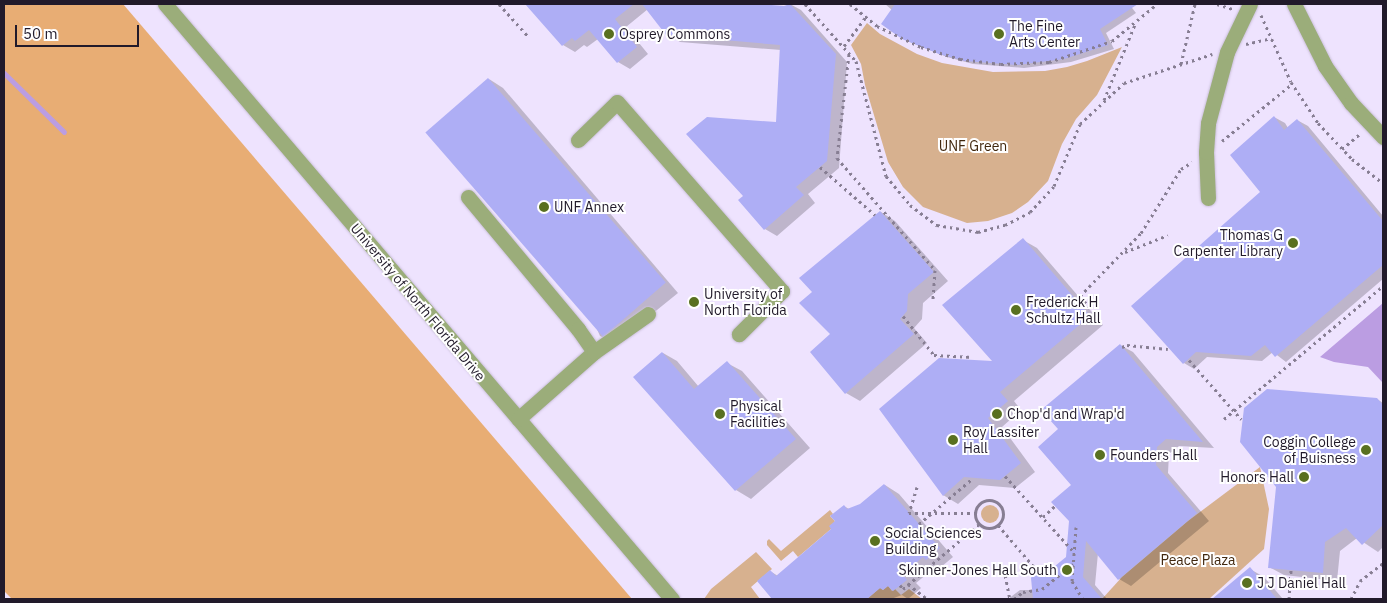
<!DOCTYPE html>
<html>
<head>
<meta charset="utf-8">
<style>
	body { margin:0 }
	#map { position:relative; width:1387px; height:603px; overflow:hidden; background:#eee3fe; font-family:"IBM Plex Sans",sans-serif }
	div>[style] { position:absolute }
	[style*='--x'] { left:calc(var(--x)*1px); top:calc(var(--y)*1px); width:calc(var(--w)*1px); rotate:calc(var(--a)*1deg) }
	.green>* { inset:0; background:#d7b18f }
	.round { border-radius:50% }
	.forest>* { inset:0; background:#e8ad74 }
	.water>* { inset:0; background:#bb9de2 }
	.shadow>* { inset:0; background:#0003 }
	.stream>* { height:5px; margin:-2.5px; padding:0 2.5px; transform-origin:2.5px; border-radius:2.5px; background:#bb9de2 }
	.building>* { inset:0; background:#aeaef5; transform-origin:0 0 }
	.path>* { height:3px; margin-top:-1.5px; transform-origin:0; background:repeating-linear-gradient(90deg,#877e93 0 2.5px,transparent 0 6.5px) }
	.path>.ring { margin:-1.5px; padding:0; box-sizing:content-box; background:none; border:3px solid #877e93; border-radius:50% }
	.roads { filter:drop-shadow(0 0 1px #c9bfd8) drop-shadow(0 0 1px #c9bfd8) }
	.minor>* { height:15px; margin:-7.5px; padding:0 7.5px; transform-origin:7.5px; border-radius:7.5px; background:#9bad7a }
	.path-bridge>* { height:3px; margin-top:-1.5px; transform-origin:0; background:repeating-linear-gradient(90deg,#877e93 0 2.5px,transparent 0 6.5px) }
	.dots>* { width:14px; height:14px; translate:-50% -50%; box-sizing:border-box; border:2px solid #fff; border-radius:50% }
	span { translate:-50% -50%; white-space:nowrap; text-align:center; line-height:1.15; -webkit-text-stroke:4px #fff; paint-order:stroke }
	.poi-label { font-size:14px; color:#211a2a }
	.left { translate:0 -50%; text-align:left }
	.right { translate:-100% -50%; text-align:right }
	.park-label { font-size:14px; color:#41280f }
	.street-label { font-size:14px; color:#211a2a }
	.frame { position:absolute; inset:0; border:5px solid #211a2a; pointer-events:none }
	.scale { position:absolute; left:15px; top:25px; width:124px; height:22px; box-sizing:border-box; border:2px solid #211a2a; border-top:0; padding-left:6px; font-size:15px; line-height:18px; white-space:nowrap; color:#211a2a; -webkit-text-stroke:4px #fff; paint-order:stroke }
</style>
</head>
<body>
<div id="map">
	<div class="green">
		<div style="clip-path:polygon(867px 23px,880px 34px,917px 54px,942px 63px,993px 72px,1045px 71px,1067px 67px,1087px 61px,1122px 47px,1097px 95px,1076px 119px,1062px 144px,1048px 181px,1028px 202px,1012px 213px,988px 221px,967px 223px,923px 207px,903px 187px,888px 162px,865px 85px,861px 64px,851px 45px)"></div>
		<div style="clip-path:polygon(1260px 467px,1269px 509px,1264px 549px,1209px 599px,1102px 599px,1122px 577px,1188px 521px)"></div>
		<div class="round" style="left:981px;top:505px;width:18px;height:18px"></div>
		<div style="clip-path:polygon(830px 510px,833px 514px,830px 516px,835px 521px,831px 529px,798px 557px,793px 551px,781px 561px,767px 545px,767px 541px,769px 539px,781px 551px)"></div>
		<div style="clip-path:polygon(756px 552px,772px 569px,751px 587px,760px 599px,704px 599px,711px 589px)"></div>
		<div style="clip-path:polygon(888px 586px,892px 591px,895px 589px,901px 595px,909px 589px,922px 599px,867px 599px,880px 588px,883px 590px)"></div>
	</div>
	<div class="forest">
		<div style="clip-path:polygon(4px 4px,123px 4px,632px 599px,12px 599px,4px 591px)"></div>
	</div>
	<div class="water">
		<div style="clip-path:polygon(1383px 303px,1383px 383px,1368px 367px,1334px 362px,1320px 357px)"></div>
	</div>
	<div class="shadow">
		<div style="clip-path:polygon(526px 4px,744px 4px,784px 7px,790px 4px,801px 10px,847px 62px,839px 168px,808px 194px,815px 203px,777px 236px,765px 229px,744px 196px,777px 123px,781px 50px,680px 42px,667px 34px,648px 9px,626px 27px,648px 54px,630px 69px,618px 62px,598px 39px,587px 47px,584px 45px,575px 52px,563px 45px)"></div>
		<div style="clip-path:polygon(885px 4px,1129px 4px,1136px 13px,1106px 33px,1114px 49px,1071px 62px,1024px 68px,973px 64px,947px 57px,910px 42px,902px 38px,892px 10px)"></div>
		<div style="clip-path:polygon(489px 79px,503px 88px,678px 293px,615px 344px,600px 336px)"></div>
		<div style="clip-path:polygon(1274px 117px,1285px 123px,1288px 128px,1297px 120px,1308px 126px,1383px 216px,1383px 279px,1286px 362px,1273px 352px,1262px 361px,1207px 357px,1194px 369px,1184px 363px,1133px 306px,1262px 192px)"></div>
		<div style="clip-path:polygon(881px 212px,895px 221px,948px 281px,923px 303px,922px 319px,914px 328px,927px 343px,860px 401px,846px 393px,831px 335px,814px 292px)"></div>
		<div style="clip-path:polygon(1023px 240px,1037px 248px,1103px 325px,1014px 401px,1021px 410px,1002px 427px,1035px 472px,1015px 488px,979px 485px,958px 504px,943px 495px,995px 363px)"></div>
		<div style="clip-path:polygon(1120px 345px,1133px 352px,1214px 448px,1179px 446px,1169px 454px,1168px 473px,1209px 521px,1131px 586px,1119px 579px,1098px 553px,1095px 585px,1107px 599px,1008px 599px,1020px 590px,1033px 590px,1067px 558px,1073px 486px,1060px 430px)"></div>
		<div style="clip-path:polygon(663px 353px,677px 361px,699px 387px,727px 363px,742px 371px,810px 448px,751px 499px,736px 490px,635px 377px)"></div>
		<div style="clip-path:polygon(1377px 399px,1383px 403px,1383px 547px,1378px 552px,1357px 538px,1340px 551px,1337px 581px,1284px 575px,1269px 567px)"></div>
		<div style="clip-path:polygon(885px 485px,899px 494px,953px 557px,941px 567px,938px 565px,916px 583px,921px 588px,908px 599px,902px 595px,891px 599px,774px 599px,758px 581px,770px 571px,778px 576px,833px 529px,844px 506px,849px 509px,861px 506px)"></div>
		<div style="clip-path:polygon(1250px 569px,1264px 577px,1283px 599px,1214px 599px)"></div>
	</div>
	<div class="stream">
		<div style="--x:4;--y:73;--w:84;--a:44.5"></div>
	</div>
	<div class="building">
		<div style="clip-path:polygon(525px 4px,634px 4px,615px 19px,637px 47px,617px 63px,589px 30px,575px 41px,572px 38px,562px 46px)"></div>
		<div style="clip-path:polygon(642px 4px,759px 4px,784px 6px,790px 4px,836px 54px,827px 161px,796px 187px,804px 195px,764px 230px,738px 200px,743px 196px,686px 134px,707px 117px,776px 122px,780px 45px,666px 35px)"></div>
		<div style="clip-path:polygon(895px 4px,1138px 4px,1100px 29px,1108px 45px,1064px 59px,1017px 65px,965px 61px,939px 54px,902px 39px,881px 24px)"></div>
		<div style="left:488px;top:78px;width:271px;height:83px;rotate:49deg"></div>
		<div style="clip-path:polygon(1274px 116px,1284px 130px,1297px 119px,1383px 221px,1383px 265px,1275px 357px,1265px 345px,1251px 356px,1196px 352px,1183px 364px,1131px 306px,1260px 192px,1230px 155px)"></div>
		<div style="clip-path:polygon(880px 211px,934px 272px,908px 294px,907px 311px,900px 319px,914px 334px,845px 394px,810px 352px,830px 334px,799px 303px,812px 292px,799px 278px)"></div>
		<div style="clip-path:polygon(1023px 238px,1090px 316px,1000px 392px,1008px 401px,988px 418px,1021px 463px,1000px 480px,964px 477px,943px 496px,879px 409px,939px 358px,992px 361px,942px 305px)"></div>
		<div style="clip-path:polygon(1120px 344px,1203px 442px,1166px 439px,1157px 447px,1156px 465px,1197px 513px,1118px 580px,1086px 541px,1083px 577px,1102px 599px,1033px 599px,1031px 578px,1033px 574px,1045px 566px,1055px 566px,1066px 557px,1069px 521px,1051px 502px,1071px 485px,1038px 447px,1058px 429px,1041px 410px)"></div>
		<div style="clip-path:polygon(662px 352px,694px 389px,727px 361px,796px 439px,735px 491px,633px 377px)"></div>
		<div style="clip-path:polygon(1267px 389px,1377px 398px,1383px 405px,1383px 525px,1362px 545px,1346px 528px,1325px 542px,1323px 573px,1268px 568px,1276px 487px,1240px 442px,1244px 408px)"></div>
		<div style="clip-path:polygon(884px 484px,940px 548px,926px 560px,923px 557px,902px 574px,907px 580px,893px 591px,888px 586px,883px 590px,880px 588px,867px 599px,772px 599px,757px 581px,770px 570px,776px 576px,831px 529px,829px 526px,835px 521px,830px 516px,844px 505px,847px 509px,860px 504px)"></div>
		<div style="clip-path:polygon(1250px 567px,1277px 599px,1212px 599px)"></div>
	</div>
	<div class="path">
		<div style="--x:499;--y:4;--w:42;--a:47.9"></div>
		<div style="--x:805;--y:4;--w:76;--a:48.2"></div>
		<div style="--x:856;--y:61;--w:119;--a:75.4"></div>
		<div style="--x:886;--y:176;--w:38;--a:50"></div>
		<div style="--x:910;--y:205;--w:34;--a:37"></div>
		<div style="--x:937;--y:225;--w:42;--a:9.7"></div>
		<div style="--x:978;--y:232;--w:28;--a:-15"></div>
		<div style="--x:1005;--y:225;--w:28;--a:-27"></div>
		<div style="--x:1030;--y:212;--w:35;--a:-47"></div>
		<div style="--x:1054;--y:186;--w:67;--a:-67.2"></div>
		<div style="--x:1080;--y:124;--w:60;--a:-43"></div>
		<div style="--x:1124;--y:83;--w:93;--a:-18.2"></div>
		<div style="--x:850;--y:4;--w:35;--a:39"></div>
		<div style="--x:877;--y:26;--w:49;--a:25.5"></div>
		<div style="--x:921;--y:47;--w:41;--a:17.1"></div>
		<div style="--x:960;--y:59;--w:41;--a:7"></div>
		<div style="--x:1001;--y:64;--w:48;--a:-2.4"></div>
		<div style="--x:1049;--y:62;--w:66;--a:-18.4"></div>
		<div style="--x:1112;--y:41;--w:58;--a:-39.4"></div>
		<div style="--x:1217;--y:4;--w:16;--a:18"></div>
		<div style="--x:1261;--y:15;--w:73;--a:65.9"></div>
		<div style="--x:1291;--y:82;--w:49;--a:56.6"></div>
		<div style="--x:1318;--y:123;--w:50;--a:46.6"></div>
		<div style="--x:1352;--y:159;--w:39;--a:38"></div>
		<div style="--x:1246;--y:44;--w:26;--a:-13"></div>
		<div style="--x:844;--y:46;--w:36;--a:-53"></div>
		<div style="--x:849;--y:54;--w:105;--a:96.6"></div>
		<div style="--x:837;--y:158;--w:149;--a:48.8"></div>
		<div style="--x:935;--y:270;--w:31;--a:94"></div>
		<div style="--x:1181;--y:64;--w:62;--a:-76.9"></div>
		<div style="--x:1104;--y:100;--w:84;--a:-67.7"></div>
		<div style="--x:1222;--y:141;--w:90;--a:-39.2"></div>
		<div style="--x:1342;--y:149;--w:25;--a:-40"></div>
		<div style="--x:820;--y:167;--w:73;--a:41.1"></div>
		<div style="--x:1125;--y:252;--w:46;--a:-21.6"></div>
		<div style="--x:1090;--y:308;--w:16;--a:-130"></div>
		<div style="--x:1080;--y:296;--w:88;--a:-45.9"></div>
		<div style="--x:1141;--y:233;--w:75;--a:-58"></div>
		<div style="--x:1181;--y:169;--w:13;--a:-32"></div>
		<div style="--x:903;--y:316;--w:50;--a:51.5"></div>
		<div style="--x:934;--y:355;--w:39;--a:3"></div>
		<div style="--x:1122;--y:347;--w:5;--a:-22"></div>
		<div style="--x:1127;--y:345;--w:41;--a:5.6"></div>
		<div style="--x:1224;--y:419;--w:207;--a:-39.9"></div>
		<div style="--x:1005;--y:476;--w:103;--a:47.8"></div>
		<div style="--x:917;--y:487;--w:27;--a:107"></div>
		<div style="--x:909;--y:513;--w:66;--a:0"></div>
		<div class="ring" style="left:975px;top:500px;width:25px;height:25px"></div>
		<div style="--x:1043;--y:517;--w:16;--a:-43"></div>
		<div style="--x:998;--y:525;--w:57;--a:49.3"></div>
		<div style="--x:1035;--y:568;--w:6;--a:0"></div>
		<div style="--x:1076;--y:527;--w:54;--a:94.2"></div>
		<div style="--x:1072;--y:581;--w:21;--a:59"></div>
		<div style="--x:1004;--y:569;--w:31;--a:79"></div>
		<div style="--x:908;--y:584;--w:24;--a:38"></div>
		<div style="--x:900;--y:585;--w:5;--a:53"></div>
		<div style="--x:903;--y:589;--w:100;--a:-40.5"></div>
		<div style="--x:1014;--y:599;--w:11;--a:-38"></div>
		<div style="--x:1023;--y:592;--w:19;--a:-9"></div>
		<div style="--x:1042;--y:589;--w:40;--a:-39"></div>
		<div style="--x:1289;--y:599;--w:29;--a:-86"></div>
		<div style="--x:1351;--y:599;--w:20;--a:-63"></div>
		<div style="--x:1360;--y:581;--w:29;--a:-38"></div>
	</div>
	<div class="roads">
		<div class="minor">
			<div style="--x:165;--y:4;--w:782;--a:49.57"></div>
			<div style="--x:1294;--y:4;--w:69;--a:63.4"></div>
			<div style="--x:1325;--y:66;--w:45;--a:54.9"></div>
			<div style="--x:1351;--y:103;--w:47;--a:46.7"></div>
			<div style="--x:578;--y:140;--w:54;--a:-44.3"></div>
			<div style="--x:617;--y:102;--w:251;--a:48.9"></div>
			<div style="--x:782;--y:291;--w:61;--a:135"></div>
			<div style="--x:468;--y:197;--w:172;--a:50.2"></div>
			<div style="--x:578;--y:329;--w:28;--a:55"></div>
			<div style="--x:594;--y:352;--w:101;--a:138.6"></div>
			<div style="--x:1208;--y:198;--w:46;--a:-92.5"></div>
			<div style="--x:1206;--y:152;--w:29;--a:-86"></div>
			<div style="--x:1208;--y:123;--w:73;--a:-75"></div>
			<div style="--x:1227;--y:52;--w:53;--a:-64.4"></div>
			<div style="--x:594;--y:352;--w:66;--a:-35.1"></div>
		</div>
	</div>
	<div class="path-bridge">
		<div style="--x:1189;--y:360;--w:79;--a:48.6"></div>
		<div style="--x:919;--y:524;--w:71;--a:-40.4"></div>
	</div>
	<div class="dots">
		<div style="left:609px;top:34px;background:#597020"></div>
		<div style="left:999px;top:34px;background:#597020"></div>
		<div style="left:544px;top:207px;background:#597020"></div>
		<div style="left:1293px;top:243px;background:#597020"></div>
		<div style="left:694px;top:302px;background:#597020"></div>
		<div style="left:1016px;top:310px;background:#597020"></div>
		<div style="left:720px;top:414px;background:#597020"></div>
		<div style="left:997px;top:414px;background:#597020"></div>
		<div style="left:953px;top:440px;background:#597020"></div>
		<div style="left:1366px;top:450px;background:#597020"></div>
		<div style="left:1100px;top:455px;background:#597020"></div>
		<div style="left:1304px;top:477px;background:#597020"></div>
		<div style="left:875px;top:541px;background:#597020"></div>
		<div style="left:1067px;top:570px;background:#597020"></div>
		<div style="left:1247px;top:583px;background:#597020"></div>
	</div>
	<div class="poi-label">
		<span class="left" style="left:1009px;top:34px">The Fine<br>Arts Center</span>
		<span class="left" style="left:619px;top:34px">Osprey Commons</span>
		<span class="left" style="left:554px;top:207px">UNF Annex</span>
		<span class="right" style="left:1283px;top:243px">Thomas G<br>Carpenter Library</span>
		<span class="left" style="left:704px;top:302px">University of<br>North Florida</span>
		<span class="left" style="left:1026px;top:310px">Frederick H<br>Schultz Hall</span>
		<span class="left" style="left:730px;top:414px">Physical<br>Facilities</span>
		<span class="left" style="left:1007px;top:414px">Chop'd and Wrap'd</span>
		<span class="left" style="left:963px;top:440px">Roy Lassiter<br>Hall</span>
		<span class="right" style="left:1356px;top:450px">Coggin College<br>of Buisness</span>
		<span class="left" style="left:1110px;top:455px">Founders Hall</span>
		<span class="right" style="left:1294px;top:477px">Honors Hall</span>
		<span class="left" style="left:885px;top:541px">Social Sciences<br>Building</span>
		<span class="right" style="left:1057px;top:570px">Skinner-Jones Hall South</span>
		<span class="left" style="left:1257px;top:583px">J J Daniel Hall</span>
	</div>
	<div class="park-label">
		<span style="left:973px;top:146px">UNF Green</span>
		<span style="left:1198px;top:560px">Peace Plaza</span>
	</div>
	<div class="street-label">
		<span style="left:418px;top:302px;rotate:50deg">University of North Florida Drive</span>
	</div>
	<div class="frame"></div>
	<div class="scale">50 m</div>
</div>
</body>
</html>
